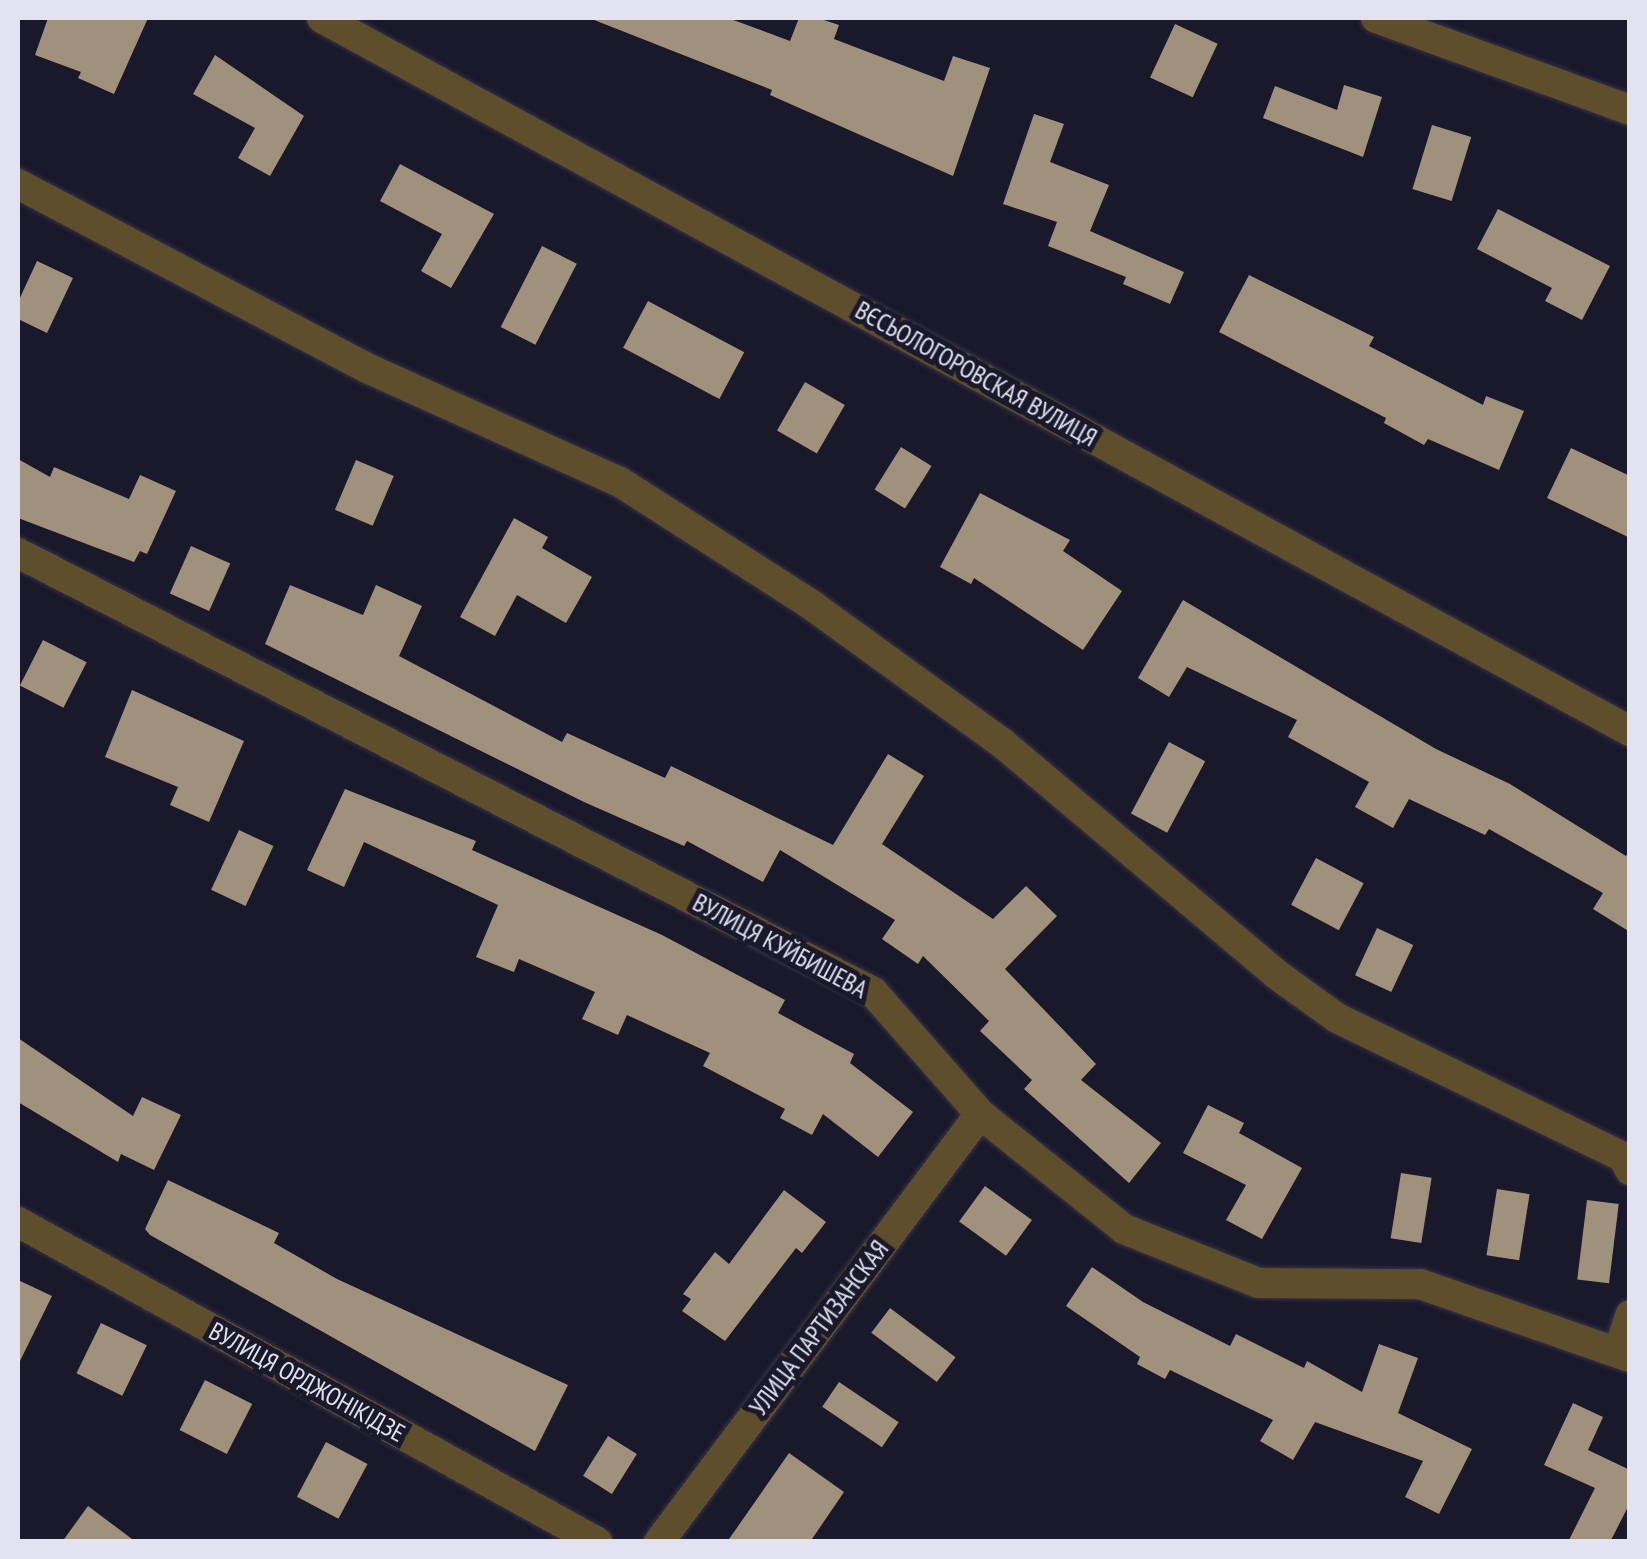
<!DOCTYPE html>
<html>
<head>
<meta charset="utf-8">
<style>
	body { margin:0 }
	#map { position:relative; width:1647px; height:1559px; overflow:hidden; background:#1a182b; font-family:"PT Sans Narrow",sans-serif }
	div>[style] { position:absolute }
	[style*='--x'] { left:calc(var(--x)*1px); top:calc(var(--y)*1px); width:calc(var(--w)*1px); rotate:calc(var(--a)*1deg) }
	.building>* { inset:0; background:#a0917c; transform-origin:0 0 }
	.roads { filter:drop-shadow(0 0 2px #363447) drop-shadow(0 0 2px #363447) }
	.minor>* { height:30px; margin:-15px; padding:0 15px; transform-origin:15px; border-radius:15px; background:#5e4e2b }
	span { translate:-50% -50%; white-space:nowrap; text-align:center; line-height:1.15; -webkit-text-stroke:10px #1a182b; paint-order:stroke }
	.street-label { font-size:25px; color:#e2e2f0 }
	.frame { position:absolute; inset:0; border:20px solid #e2e2f0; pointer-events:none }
</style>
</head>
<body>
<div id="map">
	<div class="building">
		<div style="clip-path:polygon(48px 18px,148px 18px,114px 94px,78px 78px,81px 72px,35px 55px)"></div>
		<div style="clip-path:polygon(589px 18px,728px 18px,790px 41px,799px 18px,818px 18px,839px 25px,834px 39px,944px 81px,953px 56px,990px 68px,953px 176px,770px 95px,772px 90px)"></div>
		<div style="left:1175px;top:24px;width:47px;height:59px;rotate:25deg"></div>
		<div style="clip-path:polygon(215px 55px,304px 116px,270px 176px,238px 158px,255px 128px,193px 94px)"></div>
		<div style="clip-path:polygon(1344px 85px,1382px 97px,1363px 157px,1263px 118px,1275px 86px,1337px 110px)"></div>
		<div style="clip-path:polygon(1034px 114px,1064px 124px,1050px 162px,1109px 185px,1090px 231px,1184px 272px,1170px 304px,1123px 284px,1126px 277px,1048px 246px,1057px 222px,1003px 204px)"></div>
		<div style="left:1432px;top:125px;width:41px;height:67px;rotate:17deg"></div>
		<div style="clip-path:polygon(400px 164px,494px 214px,451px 288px,421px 271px,442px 234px,380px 201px)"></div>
		<div style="clip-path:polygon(1498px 209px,1610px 266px,1582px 320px,1545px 301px,1552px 288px,1477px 249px)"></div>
		<div style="left:542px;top:246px;width:39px;height:91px;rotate:27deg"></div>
		<div style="clip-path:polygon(37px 261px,73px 278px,47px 333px,18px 319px,18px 302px)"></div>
		<div style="clip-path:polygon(1249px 275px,1374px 337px,1369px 346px,1483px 405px,1486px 396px,1524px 411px,1499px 470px,1428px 439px,1424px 445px,1384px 423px,1386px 418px,1219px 332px)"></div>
		<div style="left:648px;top:301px;width:109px;height:53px;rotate:28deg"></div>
		<div style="left:805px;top:382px;width:46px;height:56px;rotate:30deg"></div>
		<div style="left:901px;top:447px;width:36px;height:50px;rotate:32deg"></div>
		<div style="clip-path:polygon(1571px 448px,1630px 476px,1630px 538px,1547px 498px)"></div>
		<div style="clip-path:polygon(18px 459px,50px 477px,54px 467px,129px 499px,140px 475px,176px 491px,147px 554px,140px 551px,134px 562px,18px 518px)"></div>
		<div style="left:356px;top:460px;width:41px;height:54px;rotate:23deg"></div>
		<div style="clip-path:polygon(980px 493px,1070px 540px,1063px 551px,1122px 591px,1083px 650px,974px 578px,971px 584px,940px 567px)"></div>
		<div style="clip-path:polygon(514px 518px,548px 537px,542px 548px,592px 577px,566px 623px,517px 595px,495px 636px,460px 617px)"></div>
		<div style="left:191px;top:546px;width:43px;height:52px;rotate:24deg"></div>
		<div style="clip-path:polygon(290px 585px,363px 615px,376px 585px,422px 606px,399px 656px,562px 742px,567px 733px,665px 778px,671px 766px,833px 845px,888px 754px,924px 776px,882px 844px,993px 919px,1026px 886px,1057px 916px,1005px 969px,1096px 1064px,1081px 1080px,1161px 1143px,1129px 1183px,1024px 1089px,1032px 1080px,980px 1031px,989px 1021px,923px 956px,918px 964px,882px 939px,895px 920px,780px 850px,763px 882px,687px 841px,684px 846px,584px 802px,265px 644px)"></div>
		<div style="clip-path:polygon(1183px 600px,1436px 749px,1510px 784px,1626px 856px,1630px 850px,1630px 932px,1593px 909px,1603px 893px,1489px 829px,1485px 835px,1409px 799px,1393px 828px,1355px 807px,1369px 782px,1288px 737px,1297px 720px,1187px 667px,1169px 697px,1138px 678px)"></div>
		<div style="left:43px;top:640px;width:49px;height:51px;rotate:27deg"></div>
		<div style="clip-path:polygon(132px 690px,244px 741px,209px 822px,170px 805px,178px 787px,105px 757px)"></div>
		<div style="left:1169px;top:742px;width:41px;height:81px;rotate:28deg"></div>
		<div style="clip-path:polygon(345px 789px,476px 841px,472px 850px,662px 935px,785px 1000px,778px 1013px,854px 1054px,850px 1063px,913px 1112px,878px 1157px,823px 1114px,812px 1135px,780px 1118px,785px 1109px,703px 1066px,710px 1053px,627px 1015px,618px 1035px,582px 1019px,595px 992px,519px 959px,514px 972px,476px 957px,498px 905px,364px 842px,344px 887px,307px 870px)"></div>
		<div style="left:239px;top:830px;width:38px;height:66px;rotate:25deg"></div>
		<div style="left:1316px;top:858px;width:54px;height:53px;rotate:28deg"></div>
		<div style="left:1377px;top:928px;width:40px;height:52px;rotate:25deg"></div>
		<div style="clip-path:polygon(18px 1038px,133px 1116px,142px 1097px,181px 1115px,154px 1170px,121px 1154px,118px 1162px,18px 1102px)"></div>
		<div style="clip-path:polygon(1208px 1105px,1244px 1123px,1239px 1133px,1302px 1168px,1262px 1239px,1226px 1220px,1246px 1185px,1183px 1153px)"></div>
		<div style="left:1401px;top:1173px;width:31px;height:66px;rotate:9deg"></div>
		<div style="clip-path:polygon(168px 1180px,279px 1233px,274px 1243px,337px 1279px,568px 1385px,535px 1451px,150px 1235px,145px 1229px)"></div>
		<div style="left:985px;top:1186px;width:58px;height:44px;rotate:36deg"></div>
		<div style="left:1497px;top:1189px;width:33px;height:67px;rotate:9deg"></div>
		<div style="clip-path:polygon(784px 1190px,826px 1222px,802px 1253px,796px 1248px,725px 1341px,682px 1311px,691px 1299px,683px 1294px,715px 1252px,729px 1264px)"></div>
		<div style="left:1587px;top:1200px;width:32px;height:80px;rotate:7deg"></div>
		<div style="clip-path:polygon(1092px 1267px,1143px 1302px,1230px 1346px,1236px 1334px,1304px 1368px,1307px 1361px,1362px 1392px,1379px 1344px,1418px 1358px,1398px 1413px,1472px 1449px,1439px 1514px,1405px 1497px,1423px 1461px,1315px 1422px,1293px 1460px,1260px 1441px,1273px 1420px,1170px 1370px,1165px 1379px,1137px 1364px,1140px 1357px,1066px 1306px)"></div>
		<div style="clip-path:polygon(18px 1280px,52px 1296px,18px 1365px)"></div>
		<div style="left:890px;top:1308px;width:82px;height:31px;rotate:37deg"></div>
		<div style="left:101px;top:1323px;width:51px;height:56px;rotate:26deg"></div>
		<div style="left:205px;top:1380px;width:53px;height:56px;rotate:27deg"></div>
		<div style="left:839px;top:1382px;width:72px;height:30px;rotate:34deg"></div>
		<div style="clip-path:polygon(1573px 1403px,1603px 1417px,1588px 1450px,1630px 1470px,1630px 1503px,1610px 1542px,1568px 1542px,1595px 1488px,1544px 1465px)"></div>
		<div style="left:608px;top:1436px;width:34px;height:47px;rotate:32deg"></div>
		<div style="left:326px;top:1442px;width:47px;height:62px;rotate:28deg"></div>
		<div style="clip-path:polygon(789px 1453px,844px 1492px,810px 1542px,727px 1542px)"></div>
		<div style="clip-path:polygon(88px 1506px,136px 1542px,62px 1542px)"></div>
	</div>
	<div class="roads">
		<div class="minor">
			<div style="--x:322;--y:18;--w:1490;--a:28.6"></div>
			<div style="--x:1376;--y:18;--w:270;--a:19.9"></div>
			<div style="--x:18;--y:184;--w:395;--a:27.8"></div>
			<div style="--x:367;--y:368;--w:277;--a:24.3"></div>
			<div style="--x:620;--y:482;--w:226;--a:32.7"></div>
			<div style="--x:810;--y:604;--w:237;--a:35.9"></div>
			<div style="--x:1002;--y:743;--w:358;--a:40.1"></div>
			<div style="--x:1276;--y:974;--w:75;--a:35.8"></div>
			<div style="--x:1337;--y:1018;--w:318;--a:25.9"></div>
			<div style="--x:1623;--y:1157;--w:15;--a:62"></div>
			<div style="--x:18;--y:553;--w:961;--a:27.18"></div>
			<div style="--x:873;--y:992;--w:162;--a:48.7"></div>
			<div style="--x:980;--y:1114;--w:184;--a:38.6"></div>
			<div style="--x:1124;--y:1229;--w:144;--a:21.9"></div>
			<div style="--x:1258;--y:1283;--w:162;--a:0.4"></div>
			<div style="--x:1420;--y:1284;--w:222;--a:19.2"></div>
			<div style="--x:18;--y:1222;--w:662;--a:28.93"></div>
			<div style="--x:1618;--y:1353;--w:40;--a:-72"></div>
			<div style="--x:659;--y:1542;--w:535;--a:-53.13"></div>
		</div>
	</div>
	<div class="street-label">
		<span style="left:976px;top:374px;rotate:29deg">ВЄСЬОЛОГОРОВСКАЯ ВУЛИЦЯ</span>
		<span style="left:780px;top:946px;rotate:28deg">ВУЛИЦЯ КУЙБИШЕВА</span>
		<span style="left:819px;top:1328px;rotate:-53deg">УЛИЦА ПАРТИЗАНСКАЯ</span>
		<span style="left:307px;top:1382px;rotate:29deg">ВУЛИЦЯ ОРДЖОНІКІДЗЕ</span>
	</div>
	<div class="frame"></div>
</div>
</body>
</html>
